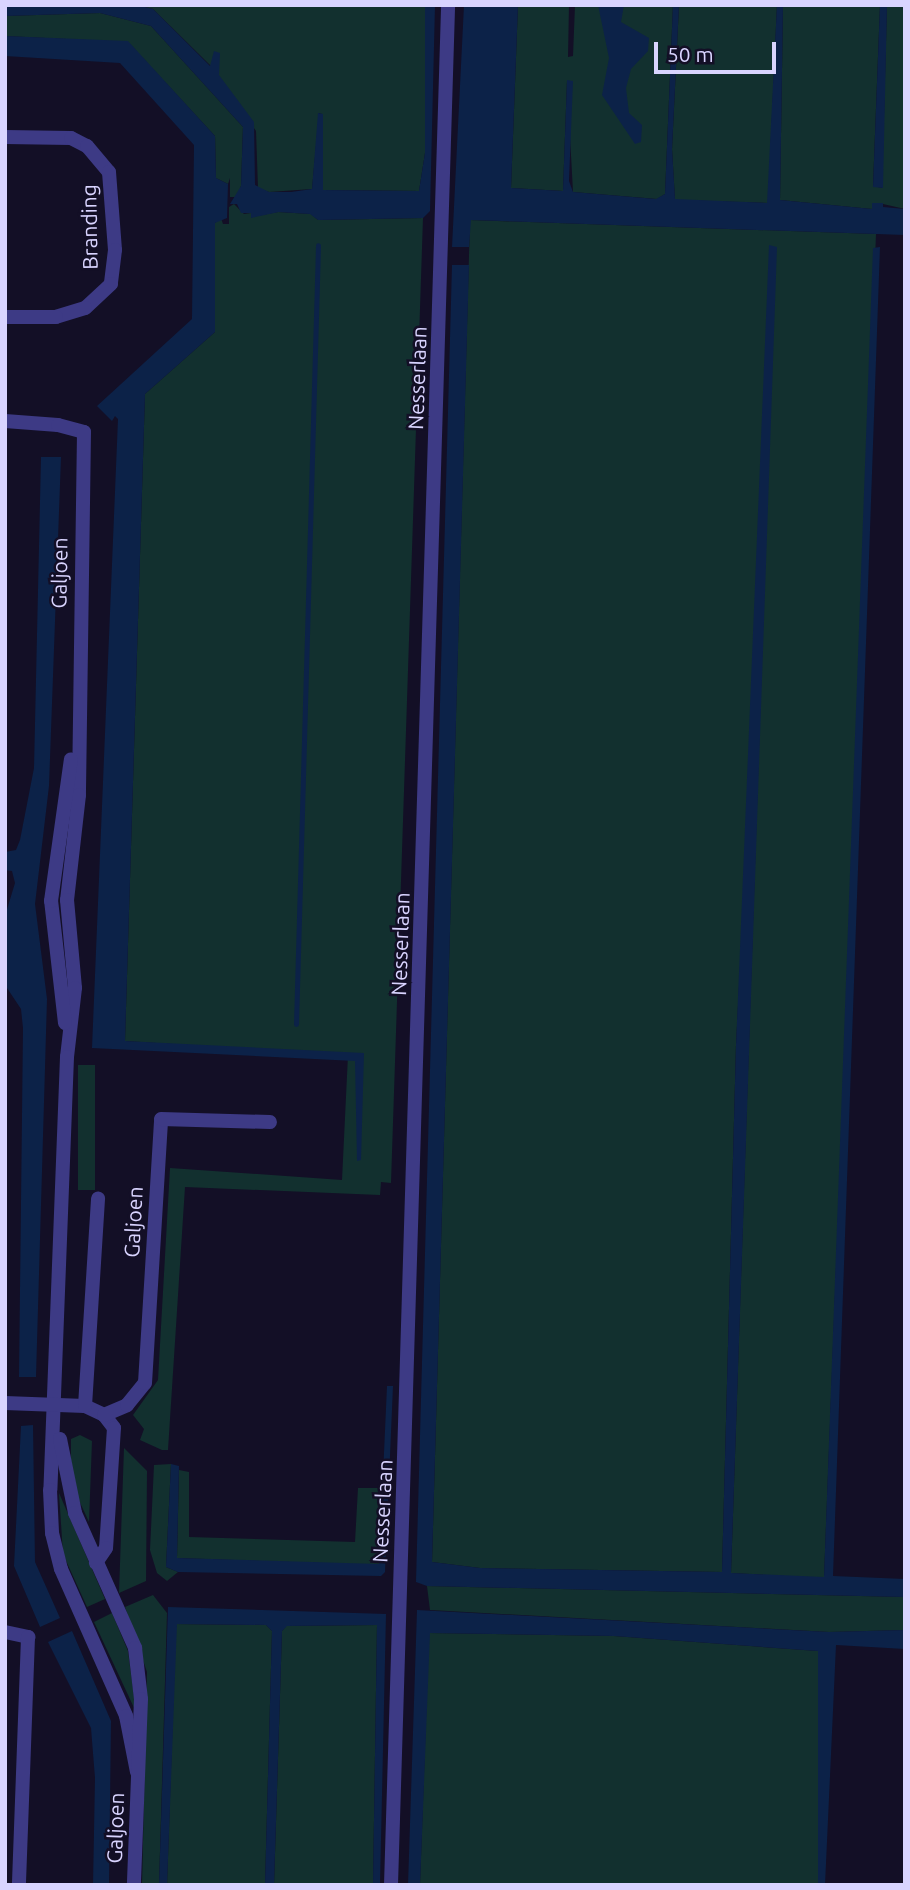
<!DOCTYPE html>
<html>
<head>
<meta charset="utf-8">
<style>
	body { margin:0 }
	#map { position:relative; width:910px; height:1890px; overflow:hidden; background:#130f26; font-family:Ubuntu,sans-serif }
	div>[style] { position:absolute }
	[style*='--x'] { left:calc(var(--x)*1px); top:calc(var(--y)*1px); width:calc(var(--w)*1px); rotate:calc(var(--a)*1deg) }
	.green>* { inset:0; background:#12302f; transform-origin:0 0 }
	.water>* { inset:0; background:#0c2248 }
	.stream>* { height:5px; margin:-2.5px; padding:0 2.5px; transform-origin:2.5px; border-radius:2.5px; background:#0c2248 }
	.street>* { height:14px; margin:-7px; padding:0 7px; transform-origin:7px; border-radius:7px; background:#3d3a85 }
	span { translate:-50% -50%; white-space:nowrap; text-align:center; line-height:1.15; -webkit-text-stroke:5px #130f26; paint-order:stroke }
	.street-label { font-size:21px; color:#d9d4ff }
	.frame { position:absolute; inset:0; border:7px solid #d9d4ff; pointer-events:none }
	.scale { position:absolute; left:654px; top:42px; width:122px; height:32px; box-sizing:border-box; border:4px solid #d9d4ff; border-top:0; padding-left:9px; font-size:21px; line-height:24px; white-space:nowrap; color:#d9d4ff; -webkit-text-stroke:5px #130f26; paint-order:stroke }
</style>
</head>
<body>
<div id="map">
	<div class="green">
		<div style="clip-path:polygon(137px 5px,425px 5px,425px 153px,419px 191px,323px 190px,322px 114px,319px 113px,312px 189px,269px 192px,258px 188px,256px 131px,211px 66px,153px 9px)"></div>
		<div style="clip-path:polygon(518px 5px,569px 5px,568px 57px,573px 56px,575px 5px,673px 5px,665px 194px,657px 199px,573px 192px,567px 81px,563px 191px,511px 188px)"></div>
		<div style="clip-path:polygon(679px 5px,777px 5px,768px 203px,675px 200px,672px 149px)"></div>
		<div style="clip-path:polygon(783px 5px,880px 5px,873px 186px,882px 188px,887px 5px,905px 5px,905px 209px,883px 204px,872px 209px,780px 200px)"></div>
		<div style="clip-path:polygon(100px 13px,151px 26px,243px 127px,241px 186px,237px 197px,230px 197px,230px 178px,228px 184px,216px 178px,215px 136px,128px 42px,5px 36px,5px 16px)"></div>
		<div style="clip-path:polygon(234px 204px,244px 214px,251px 213px,251px 217px,278px 212px,311px 214px,318px 220px,423px 218px,391px 1183px,381px 1182px,380px 1195px,185px 1187px,168px 1450px,162px 1450px,140px 1440px,144px 1429px,133px 1415px,158px 1380px,170px 1168px,342px 1180px,348px 1055px,125px 1041px,145px 394px,215px 332px,215px 223px,221px 218px,223px 224px,229px 224px,229px 207px)"></div>
		<div style="clip-path:polygon(470px 220px,876px 234px,824px 1578px,731px 1573px,776px 246px,736px 1045px,722px 1572px,480px 1568px,432px 1562px)"></div>
		<div style="left:78px;top:1065px;width:17px;height:125px"></div>
		<div style="clip-path:polygon(80px 1435px,92px 1441px,89px 1522px,77px 1496px,71px 1461px,71px 1439px)"></div>
		<div style="clip-path:polygon(124px 1448px,147px 1471px,146px 1581px,119px 1593px)"></div>
		<div style="clip-path:polygon(171px 1464px,166px 1567px,178px 1572px,167px 1581px,157px 1573px,150px 1550px,154px 1465px)"></div>
		<div style="clip-path:polygon(179px 1470px,189px 1472px,189px 1537px,355px 1542px,358px 1488px,383px 1488px,379px 1565px,177px 1558px)"></div>
		<div style="clip-path:polygon(59px 1493px,105px 1599px,87px 1607px,63px 1554px)"></div>
		<div style="clip-path:polygon(427px 1586px,905px 1597px,905px 1630px,829px 1632px,430px 1610px)"></div>
		<div style="clip-path:polygon(153px 1595px,167px 1613px,159px 1885px,142px 1885px,147px 1672px,125px 1607px)"></div>
		<div style="clip-path:polygon(112px 1613px,128px 1651px,136px 1712px,94px 1622px)"></div>
		<div style="clip-path:polygon(176px 1624px,266px 1625px,272px 1631px,265px 1885px,167px 1885px)"></div>
		<div style="clip-path:polygon(377px 1625px,373px 1885px,274px 1885px,282px 1631px,286px 1626px)"></div>
		<div style="clip-path:polygon(429px 1633px,614px 1636px,818px 1651px,818px 1885px,420px 1885px)"></div>
	</div>
	<div class="water">
		<div style="clip-path:polygon(5px 5px,137px 5px,153px 9px,210px 66px,214px 51px,220px 53px,219px 75px,254px 122px,255px 185px,269px 192px,291px 192px,312px 189px,318px 113px,323px 114px,323px 190px,419px 191px,425px 153px,425px 5px,435px 5px,430px 211px,423px 218px,318px 220px,310px 214px,279px 212px,251px 218px,251px 213px,241px 213px,237px 204px,230px 204px,241px 186px,243px 127px,151px 26px,100px 13px,5px 16px)"></div>
		<div style="clip-path:polygon(464px 5px,518px 5px,511px 188px,563px 191px,567px 80px,573px 81px,569px 181px,573px 192px,656px 199px,665px 194px,673px 5px,679px 5px,672px 149px,675px 199px,767px 203px,777px 5px,783px 5px,780px 200px,872px 209px,872px 203px,883px 203px,883px 207px,905px 209px,905px 235px,471px 220px,469px 247px,452px 247px)"></div>
		<div style="clip-path:polygon(598px 5px,624px 5px,621px 22px,649px 38px,648px 51px,631px 69px,626px 88px,629px 113px,642px 125px,641px 142px,635px 144px,602px 95px,609px 58px)"></div>
		<div style="clip-path:polygon(880px 5px,887px 5px,883px 188px,873px 187px)"></div>
		<div style="clip-path:polygon(5px 36px,128px 41px,215px 136px,216px 178px,228px 184px,227px 218px,215px 223px,215px 332px,145px 394px,125px 1041px,364px 1053px,361px 1160px,357px 1161px,355px 1061px,92px 1048px,118px 419px,115px 416px,112px 421px,97px 406px,192px 319px,194px 145px,120px 63px,5px 56px)"></div>
		<div style="clip-path:polygon(769px 245px,777px 247px,731px 1573px,824px 1577px,873px 248px,880px 247px,833px 1576px,905px 1579px,905px 1597px,427px 1586px,416px 1582px,452px 265px,469px 265px,432px 1562px,480px 1568px,722px 1572px,736px 1045px)"></div>
		<div style="clip-path:polygon(41px 457px,61px 457px,49px 786px,35px 904px,47px 999px,36px 1377px,19px 1377px,23px 1028px,21px 1009px,5px 985px,5px 916px,15px 883px,12px 871px,5px 870px,5px 852px,16px 850px,20px 840px,34px 768px)"></div>
		<div style="clip-path:polygon(387px 1386px,393px 1386px,385px 1572px,381px 1576px,178px 1572px,166px 1567px,171px 1464px,179px 1466px,177px 1558px,379px 1564px)"></div>
		<div style="clip-path:polygon(33px 1425px,35px 1562px,60px 1618px,40px 1627px,14px 1566px,21px 1426px)"></div>
		<div style="clip-path:polygon(168px 1607px,386px 1614px,380px 1885px,373px 1885px,377px 1625px,287px 1626px,282px 1631px,274px 1885px,265px 1885px,272px 1631px,266px 1625px,177px 1624px,167px 1885px,159px 1885px)"></div>
		<div style="clip-path:polygon(417px 1610px,829px 1632px,905px 1630px,905px 1649px,836px 1645px,825px 1885px,818px 1885px,818px 1651px,614px 1636px,430px 1633px,420px 1885px,408px 1885px)"></div>
		<div style="clip-path:polygon(72px 1631px,111px 1721px,109px 1885px,93px 1885px,95px 1778px,91px 1728px,48px 1642px)"></div>
	</div>
	<div class="stream">
		<div style="--x:296;--y:1024;--w:779;--a:-88.38"></div>
	</div>
	<div class="street">
		<div style="--x:5;--y:137;--w:66;--a:0.9"></div>
		<div style="--x:71;--y:138;--w:18;--a:27"></div>
		<div style="--x:87;--y:146;--w:34;--a:50"></div>
		<div style="--x:109;--y:172;--w:78;--a:85.6"></div>
		<div style="--x:115;--y:250;--w:34;--a:97"></div>
		<div style="--x:111;--y:284;--w:35;--a:137"></div>
		<div style="--x:85;--y:308;--w:30;--a:163"></div>
		<div style="--x:56;--y:317;--w:51;--a:180"></div>
		<div style="--x:5;--y:421;--w:53;--a:4.3"></div>
		<div style="--x:58;--y:425;--w:27;--a:15"></div>
		<div style="--x:84;--y:432;--w:363;--a:90.8"></div>
		<div style="--x:79;--y:795;--w:106;--a:96.5"></div>
		<div style="--x:67;--y:900;--w:88;--a:84.8"></div>
		<div style="--x:75;--y:988;--w:69;--a:96.6"></div>
		<div style="--x:67;--y:1057;--w:433;--a:92.2"></div>
		<div style="--x:50;--y:1490;--w:43;--a:87.3"></div>
		<div style="--x:52;--y:1533;--w:37;--a:76"></div>
		<div style="--x:61;--y:1569;--w:161;--a:66.1"></div>
		<div style="--x:126;--y:1716;--w:57;--a:78.9"></div>
		<div style="--x:65;--y:1023;--w:123;--a:-96.5"></div>
		<div style="--x:51;--y:901;--w:143;--a:-82"></div>
		<div style="--x:5;--y:1403;--w:80;--a:2.1"></div>
		<div style="--x:85;--y:1406;--w:21;--a:25"></div>
		<div style="--x:104;--y:1415;--w:16;--a:52"></div>
		<div style="--x:114;--y:1428;--w:120;--a:93.8"></div>
		<div style="--x:106;--y:1548;--w:18;--a:124"></div>
		<div style="--x:85;--y:1406;--w:208;--a:-86.4"></div>
		<div style="--x:104;--y:1415;--w:25;--a:-23"></div>
		<div style="--x:127;--y:1405;--w:28;--a:-51"></div>
		<div style="--x:145;--y:1383;--w:264;--a:-86.5"></div>
		<div style="--x:161;--y:1119;--w:109;--a:1.6"></div>
		<div style="--x:60;--y:1439;--w:76;--a:78.5"></div>
		<div style="--x:75;--y:1513;--w:148;--a:66"></div>
		<div style="--x:135;--y:1648;--w:51;--a:83.3"></div>
		<div style="--x:141;--y:1699;--w:186;--a:92.2"></div>
		<div style="--x:5;--y:1632;--w:24;--a:12"></div>
		<div style="--x:28;--y:1637;--w:248;--a:92.1"></div>
		<div style="--x:391;--y:1885;--w:1881;--a:-88.26"></div>
	</div>
	<div class="street-label">
		<span style="left:89px;top:227px;rotate:-91deg">Branding</span>
		<span style="left:417px;top:378px;rotate:-88deg">Nesserlaan</span>
		<span style="left:59px;top:573px;rotate:-89deg">Galjoen</span>
		<span style="left:400px;top:944px;rotate:-88deg">Nesserlaan</span>
		<span style="left:133px;top:1222px;rotate:-87deg">Galjoen</span>
		<span style="left:382px;top:1511px;rotate:-87deg">Nesserlaan</span>
		<span style="left:115px;top:1828px;rotate:-88deg">Galjoen</span>
	</div>
	<div class="frame"></div>
	<div class="scale">50 m</div>
</div>
</body>
</html>
